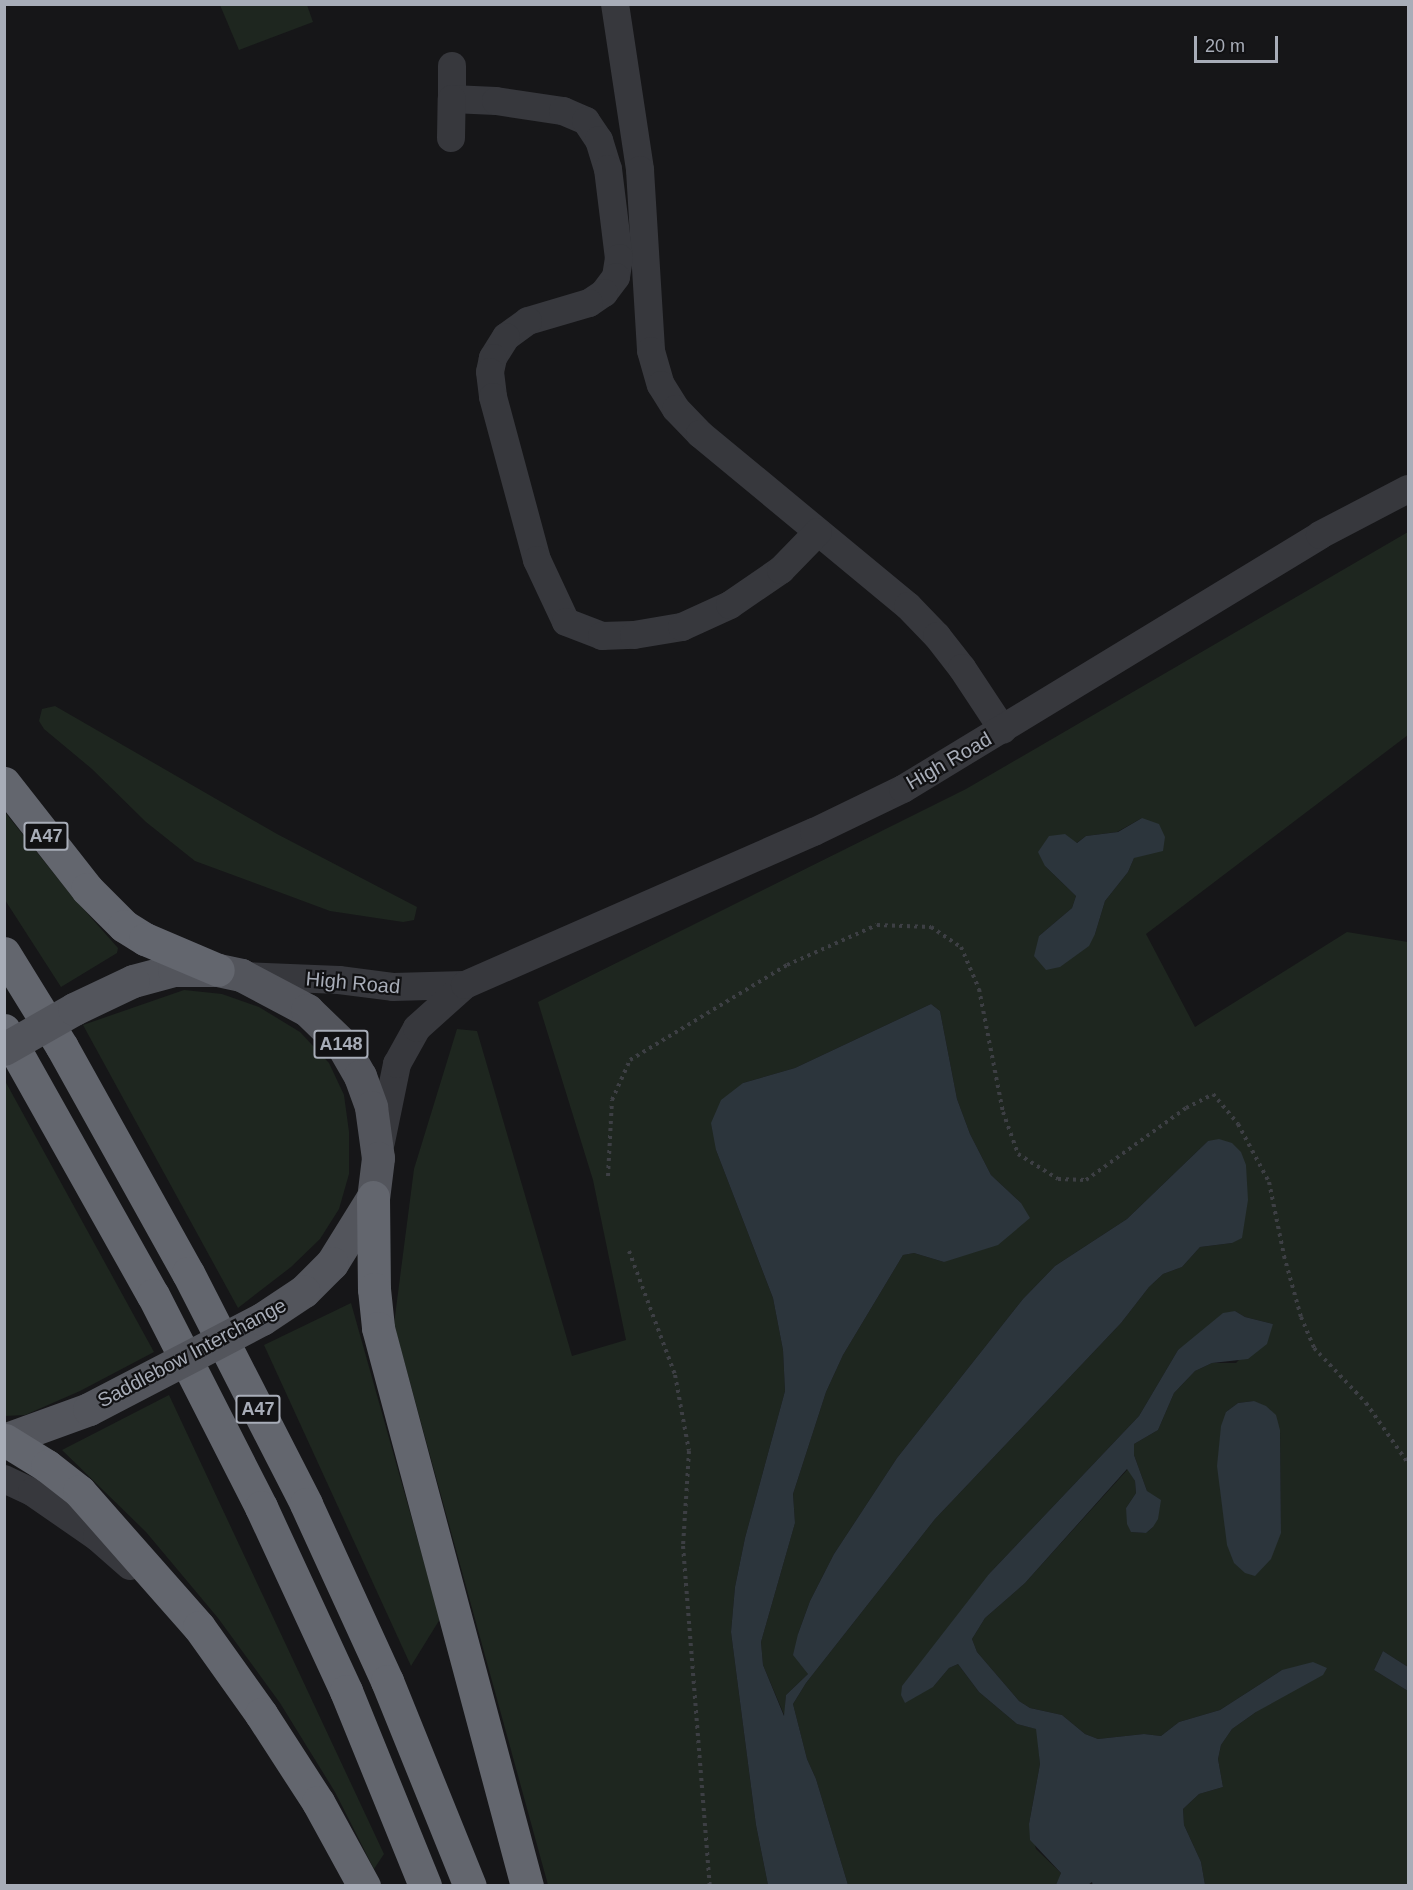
<!DOCTYPE html>
<html>
<head>
<meta charset="utf-8">
<style>
	body { margin:0 }
	#map { position:relative; width:1413px; height:1890px; overflow:hidden; background:#161618; font-family:Helvetica,sans-serif }
	div>[style] { position:absolute }
	[style*='--x'] { left:calc(var(--x)*1px); top:calc(var(--y)*1px); width:calc(var(--w)*1px); rotate:calc(var(--a)*1deg) }
	.green>* { inset:0; background:#1e261f }
	.water>* { inset:0; background:#2c353c }
	.path>* { height:4px; margin-top:-2px; transform-origin:0; background:repeating-linear-gradient(90deg,#3d3f44 0 3px,transparent 0 7.5px) }
	.minor>* { height:28px; margin:-14px; padding:0 14px; transform-origin:14px; border-radius:14px; background:#37383d }
	.major>* { height:33px; margin:-16.5px; padding:0 16.5px; transform-origin:16.5px; border-radius:16.5px; background:#53555c }
	.highway>* { height:33px; margin:-16.5px; padding:0 16.5px; transform-origin:16.5px; border-radius:16.5px; background:#63666e }
	.major-bridge>* { height:33px; margin:-16.5px; padding:0 16.5px; transform-origin:16.5px; border-radius:16.5px; background:#53555c }
	span { translate:-50% -50%; white-space:nowrap; text-align:center; line-height:1.15; -webkit-text-stroke:4.5px #111113; paint-order:stroke }
	.shield-label span { padding:2px 4px; background:#111113; border:2px solid; border-radius:4px; -webkit-text-stroke-width:0 }
	.shield-label { font-size:18px; color:#a8adb8; font-weight:700 }
	.street-label { font-size:20px; color:#a8adb8 }
	.frame { position:absolute; inset:0; border:6px solid #a8adb8; pointer-events:none }
	.scale { position:absolute; left:1194px; top:36px; width:84px; height:27px; box-sizing:border-box; border:3px solid #a8adb8; border-top:0; padding-left:8px; font-size:18px; line-height:21px; white-space:nowrap; color:#a8adb8; -webkit-text-stroke:4px #111113; paint-order:stroke }
</style>
</head>
<body>
<div id="map">
	<div class="green">
		<div style="clip-path:polygon(220px 5px,307px 5px,313px 22px,239px 50px)"></div>
		<div style="clip-path:polygon(evenodd,1408px 532px,1408px 735px,1146px 934px,1195px 1027px,1347px 932px,1408px 942px,1408px 1667px,1383px 1651px,1374px 1670px,1408px 1691px,1408px 1885px,1205px 1885px,1201px 1862px,1184px 1825px,1183px 1809px,1199px 1794px,1223px 1787px,1218px 1759px,1221px 1745px,1232px 1729px,1256px 1712px,1282px 1670px,1220px 1710px,1179px 1722px,1161px 1736px,1144px 1734px,1098px 1739px,1085px 1734px,1062px 1715px,1030px 1708px,1019px 1701px,977px 1652px,972px 1639px,985px 1618px,1025px 1583px,1128px 1469px,1135px 1481px,1136px 1493px,1126px 1508px,1132px 1532px,1146px 1533px,1153px 1527px,1147px 1491px,1134px 1455px,1134px 1444px,1158px 1430px,1174px 1393px,1195px 1371px,1212px 1363px,1236px 1363px,1273px 1324px,1245px 1317px,1235px 1311px,1178px 1350px,1139px 1416px,989px 1574px,933px 1687px,949px 1668px,958px 1664px,979px 1692px,1017px 1724px,1037px 1729px,1040px 1764px,1029px 1824px,1036px 1849px,1061px 1873px,1059px 1882px,1056px 1885px,848px 1885px,816px 1779px,807px 1759px,793px 1704px,806px 1683px,935px 1519px,1121px 1323px,1149px 1287px,1163px 1274px,1182px 1267px,1200px 1247px,1232px 1243px,1208px 1141px,1127px 1219px,1055px 1266px,1023px 1299px,897px 1458px,834px 1554px,810px 1601px,798px 1634px,808px 1674px,786px 1695px,785px 1717px,763px 1665px,761px 1642px,795px 1523px,793px 1494px,826px 1392px,843px 1355px,903px 1255px,914px 1253px,944px 1262px,1021px 1203px,991px 1175px,970px 1134px,957px 1099px,940px 1011px,931px 1004px,795px 1068px,743px 1083px,716px 1150px,773px 1298px,783px 1350px,785px 1391px,745px 1538px,735px 1587px,731px 1632px,756px 1825px,768px 1885px,548px 1885px,394px 1324px,414px 1169px,457px 1029px,477px 1031px,572px 1356px,626px 1340px,593px 1180px,538px 1002px,966px 789px,1408px 532px,1142px 818px,1134px 858px,1128px 872px,1105px 901px,1095px 934px,1039px 936px,1072px 908px,1076px 896px,1045px 866px,1086px 836px,1117px 832px,1142px 818px,1408px 532px,1254px 1401px,1280px 1430px,1281px 1533px,1226px 1412px,1238px 1403px,1254px 1401px)"></div>
		<div style="clip-path:polygon(55px 706px,277px 834px,417px 907px,414px 920px,403px 922px,330px 911px,195px 861px,146px 822px,92px 769px,44px 729px,39px 721px,42px 709px)"></div>
		<div style="clip-path:polygon(4px 811px,71px 895px,118px 948px,117px 953px,61px 987px,5px 900px)"></div>
		<div style="clip-path:polygon(184px 990px,222px 994px,259px 1007px,300px 1032px,329px 1063px,344px 1095px,349px 1132px,349px 1174px,339px 1209px,320px 1239px,291px 1267px,238px 1308px,83px 1025px)"></div>
		<div style="clip-path:polygon(4px 1079px,154px 1352px,80px 1391px,25px 1415px,5px 1416px)"></div>
		<div style="clip-path:polygon(351px 1303px,440px 1619px,411px 1666px,264px 1345px)"></div>
		<div style="clip-path:polygon(169px 1395px,384px 1854px,374px 1869px,335px 1792px,280px 1703px,218px 1618px,146px 1532px,62px 1450px)"></div>
	</div>
	<div class="water">
		<div style="clip-path:polygon(1142px 818px,1159px 824px,1165px 837px,1163px 851px,1134px 858px,1128px 872px,1105px 901px,1095px 934px,1089px 946px,1060px 967px,1046px 970px,1034px 956px,1039px 936px,1072px 908px,1076px 896px,1045px 866px,1038px 852px,1049px 836px,1065px 834px,1077px 843px,1086px 836px,1118px 832px)"></div>
		<div style="clip-path:polygon(931px 1004px,940px 1011px,957px 1099px,970px 1134px,991px 1175px,1021px 1203px,1030px 1218px,998px 1245px,944px 1262px,914px 1253px,903px 1255px,843px 1355px,826px 1392px,793px 1494px,795px 1523px,761px 1642px,763px 1665px,784px 1716px,786px 1695px,808px 1674px,793px 1655px,798px 1634px,810px 1601px,834px 1554px,897px 1458px,1023px 1299px,1055px 1266px,1127px 1219px,1208px 1141px,1219px 1139px,1232px 1143px,1241px 1152px,1246px 1165px,1248px 1200px,1242px 1238px,1232px 1243px,1200px 1247px,1182px 1267px,1163px 1274px,1149px 1287px,1121px 1323px,935px 1519px,806px 1683px,793px 1704px,807px 1759px,816px 1779px,848px 1885px,768px 1885px,756px 1825px,731px 1632px,735px 1587px,745px 1538px,785px 1391px,783px 1350px,773px 1298px,716px 1150px,711px 1123px,721px 1100px,743px 1083px,795px 1068px)"></div>
		<div style="clip-path:polygon(1235px 1311px,1245px 1317px,1273px 1324px,1267px 1344px,1248px 1359px,1212px 1363px,1195px 1371px,1174px 1393px,1158px 1430px,1134px 1444px,1134px 1455px,1147px 1491px,1161px 1500px,1158px 1519px,1153px 1527px,1146px 1533px,1131px 1532px,1127px 1524px,1126px 1508px,1136px 1493px,1135px 1481px,1127px 1469px,1025px 1583px,985px 1618px,972px 1639px,977px 1652px,1019px 1701px,1030px 1708px,1062px 1715px,1085px 1734px,1098px 1739px,1144px 1734px,1161px 1736px,1179px 1722px,1220px 1710px,1282px 1670px,1313px 1662px,1327px 1668px,1323px 1675px,1256px 1712px,1232px 1729px,1221px 1745px,1218px 1759px,1223px 1787px,1199px 1794px,1183px 1809px,1184px 1825px,1201px 1862px,1205px 1885px,1093px 1886px,1092px 1882px,1088px 1885px,1056px 1885px,1061px 1873px,1030px 1840px,1029px 1824px,1040px 1764px,1036px 1729px,1017px 1724px,979px 1692px,958px 1664px,949px 1668px,933px 1687px,905px 1703px,901px 1695px,902px 1686px,989px 1574px,1139px 1416px,1178px 1350px,1223px 1313px)"></div>
		<div style="clip-path:polygon(1254px 1401px,1266px 1406px,1276px 1415px,1280px 1430px,1281px 1533px,1271px 1559px,1255px 1576px,1245px 1573px,1234px 1563px,1227px 1545px,1217px 1466px,1221px 1426px,1226px 1412px,1238px 1403px)"></div>
		<div style="clip-path:polygon(1383px 1651px,1408px 1667px,1408px 1691px,1374px 1670px)"></div>
	</div>
	<div class="path">
		<div style="--x:608;--y:1176;--w:76;--a:-87"></div>
		<div style="--x:612;--y:1100;--w:44;--a:-65.8"></div>
		<div style="--x:630;--y:1060;--w:184;--a:-31.2"></div>
		<div style="--x:787;--y:965;--w:98;--a:-24"></div>
		<div style="--x:877;--y:925;--w:54;--a:2.1"></div>
		<div style="--x:931;--y:927;--w:36;--a:34"></div>
		<div style="--x:961;--y:947;--w:46;--a:66.8"></div>
		<div style="--x:979;--y:989;--w:125;--a:79"></div>
		<div style="--x:1003;--y:1112;--w:45;--a:70.3"></div>
		<div style="--x:1018;--y:1154;--w:47;--a:32"></div>
		<div style="--x:1058;--y:1179;--w:28;--a:2"></div>
		<div style="--x:1086;--y:1180;--w:123;--a:-35.8"></div>
		<div style="--x:1186;--y:1108;--w:30;--a:-27"></div>
		<div style="--x:1213;--y:1094;--w:39;--a:50"></div>
		<div style="--x:1238;--y:1124;--w:66;--a:61.9"></div>
		<div style="--x:1269;--y:1182;--w:76;--a:78.5"></div>
		<div style="--x:1284;--y:1256;--w:63;--a:74.4"></div>
		<div style="--x:1301;--y:1317;--w:34;--a:67"></div>
		<div style="--x:1314;--y:1348;--w:76;--a:46.6"></div>
		<div style="--x:1366;--y:1403;--w:73;--a:55"></div>
		<div style="--x:629;--y:1251;--w:132;--a:69.6"></div>
		<div style="--x:675;--y:1375;--w:77;--a:79.6"></div>
		<div style="--x:689;--y:1451;--w:95;--a:93.6"></div>
		<div style="--x:683;--y:1546;--w:341;--a:85.5"></div>
	</div>
	<div class="minor">
		<div style="--x:615;--y:4;--w:168;--a:81.4"></div>
		<div style="--x:640;--y:170;--w:181;--a:86.5"></div>
		<div style="--x:651;--y:351;--w:35;--a:74"></div>
		<div style="--x:661;--y:385;--w:28;--a:58"></div>
		<div style="--x:676;--y:409;--w:35;--a:46"></div>
		<div style="--x:700;--y:434;--w:270;--a:39.6"></div>
		<div style="--x:908;--y:606;--w:42;--a:46"></div>
		<div style="--x:937;--y:636;--w:41;--a:52"></div>
		<div style="--x:962;--y:668;--w:74;--a:56.5"></div>
		<div style="--x:452;--y:66;--w:33;--a:90"></div>
		<div style="--x:452;--y:99;--w:44;--a:2.6"></div>
		<div style="--x:496;--y:101;--w:68;--a:8.5"></div>
		<div style="--x:563;--y:111;--w:25;--a:23"></div>
		<div style="--x:586;--y:121;--w:23;--a:56"></div>
		<div style="--x:599;--y:140;--w:30;--a:73"></div>
		<div style="--x:608;--y:169;--w:90;--a:83"></div>
		<div style="--x:619;--y:258;--w:19;--a:99"></div>
		<div style="--x:616;--y:277;--w:20;--a:127"></div>
		<div style="--x:604;--y:293;--w:18;--a:146"></div>
		<div style="--x:589;--y:303;--w:64;--a:163.6"></div>
		<div style="--x:528;--y:321;--w:27;--a:144"></div>
		<div style="--x:506;--y:337;--w:25;--a:122"></div>
		<div style="--x:493;--y:358;--w:14;--a:102"></div>
		<div style="--x:490;--y:372;--w:25;--a:83"></div>
		<div style="--x:493;--y:397;--w:169;--a:74.9"></div>
		<div style="--x:537;--y:560;--w:68;--a:64.9"></div>
		<div style="--x:566;--y:622;--w:39;--a:21"></div>
		<div style="--x:602;--y:636;--w:32;--a:-2"></div>
		<div style="--x:634;--y:635;--w:49;--a:-9.5"></div>
		<div style="--x:682;--y:627;--w:53;--a:-24.6"></div>
		<div style="--x:730;--y:605;--w:62;--a:-34.5"></div>
		<div style="--x:781;--y:570;--w:53;--a:-45.8"></div>
		<div style="--x:451;--y:138;--w:39;--a:-89"></div>
		<div style="--x:243;--y:976;--w:96;--a:2.4"></div>
		<div style="--x:339;--y:980;--w:54;--a:7.4"></div>
		<div style="--x:393;--y:987;--w:72;--a:-1.6"></div>
		<div style="--x:381;--y:1142;--w:80;--a:-78.4"></div>
		<div style="--x:397;--y:1064;--w:41;--a:-60.9"></div>
		<div style="--x:417;--y:1028;--w:64;--a:-41.9"></div>
		<div style="--x:465;--y:985;--w:381;--a:-23.7"></div>
		<div style="--x:814;--y:832;--w:99;--a:-25.8"></div>
		<div style="--x:903;--y:789;--w:488;--a:-31.3"></div>
		<div style="--x:1320;--y:535;--w:99;--a:-27.6"></div>
		<div style="--x:4;--y:1479;--w:31;--a:25"></div>
		<div style="--x:32;--y:1492;--w:79;--a:34.7"></div>
		<div style="--x:97;--y:1537;--w:44;--a:41.3"></div>
	</div>
	<div class="major">
		<div style="--x:133;--y:981;--w:42;--a:-15"></div>
		<div style="--x:174;--y:970;--w:44;--a:0"></div>
		<div style="--x:218;--y:970;--w:24;--a:12"></div>
		<div style="--x:241;--y:975;--w:75;--a:27.9"></div>
		<div style="--x:307;--y:1010;--w:47;--a:44.1"></div>
		<div style="--x:341;--y:1043;--w:38;--a:60"></div>
		<div style="--x:360;--y:1076;--w:33;--a:70"></div>
		<div style="--x:371;--y:1107;--w:51;--a:82.2"></div>
		<div style="--x:378;--y:1158;--w:39;--a:97"></div>
		<div style="--x:373;--y:1197;--w:78;--a:121.8"></div>
		<div style="--x:332;--y:1263;--w:40;--a:135"></div>
		<div style="--x:4;--y:1440;--w:90;--a:-20"></div>
	</div>
	<div class="highway">
		<div style="--x:4;--y:783;--w:135;--a:51.9"></div>
		<div style="--x:87;--y:889;--w:52;--a:45"></div>
		<div style="--x:124;--y:926;--w:25;--a:32"></div>
		<div style="--x:145;--y:939;--w:79;--a:23"></div>
		<div style="--x:4;--y:953;--w:110;--a:58.3"></div>
		<div style="--x:62;--y:1047;--w:259;--a:60.9"></div>
		<div style="--x:188;--y:1273;--w:259;--a:62.9"></div>
		<div style="--x:306;--y:1504;--w:195;--a:65.4"></div>
		<div style="--x:387;--y:1681;--w:221;--a:68"></div>
		<div style="--x:4;--y:1030;--w:304;--a:60.7"></div>
		<div style="--x:153;--y:1295;--w:238;--a:63"></div>
		<div style="--x:261;--y:1507;--w:203;--a:65.2"></div>
		<div style="--x:346;--y:1691;--w:210;--a:67.9"></div>
		<div style="--x:373;--y:1197;--w:92;--a:89.4"></div>
		<div style="--x:374;--y:1289;--w:39;--a:84"></div>
		<div style="--x:378;--y:1328;--w:578;--a:75.05"></div>
		<div style="--x:5;--y:1440;--w:49;--a:31.8"></div>
		<div style="--x:47;--y:1466;--w:41;--a:38"></div>
		<div style="--x:79;--y:1491;--w:181;--a:48.6"></div>
		<div style="--x:199;--y:1627;--w:107;--a:54.5"></div>
		<div style="--x:261;--y:1714;--w:105;--a:57.1"></div>
		<div style="--x:318;--y:1802;--w:96;--a:61.3"></div>
	</div>
	<div class="major-bridge">
		<div style="--x:4;--y:1049;--w:81;--a:-29.7"></div>
		<div style="--x:74;--y:1009;--w:65;--a:-25.4"></div>
		<div style="--x:89;--y:1409;--w:195;--a:-27.5"></div>
		<div style="--x:262;--y:1319;--w:50;--a:-33.7"></div>
	</div>
	<div class="shield-label">
		<span style="left:46px;top:836px">A47</span>
		<span style="left:341px;top:1044px">A148</span>
		<span style="left:258px;top:1409px">A47</span>
	</div>
	<div class="street-label">
		<span style="left:949px;top:761px;rotate:-30deg">High Road</span>
		<span style="left:353px;top:983px;rotate:5deg">High Road</span>
		<span style="left:192px;top:1353px;rotate:-28deg">Saddlebow Interchange</span>
	</div>
	<div class="frame"></div>
	<div class="scale">20 m</div>
</div>
</body>
</html>
